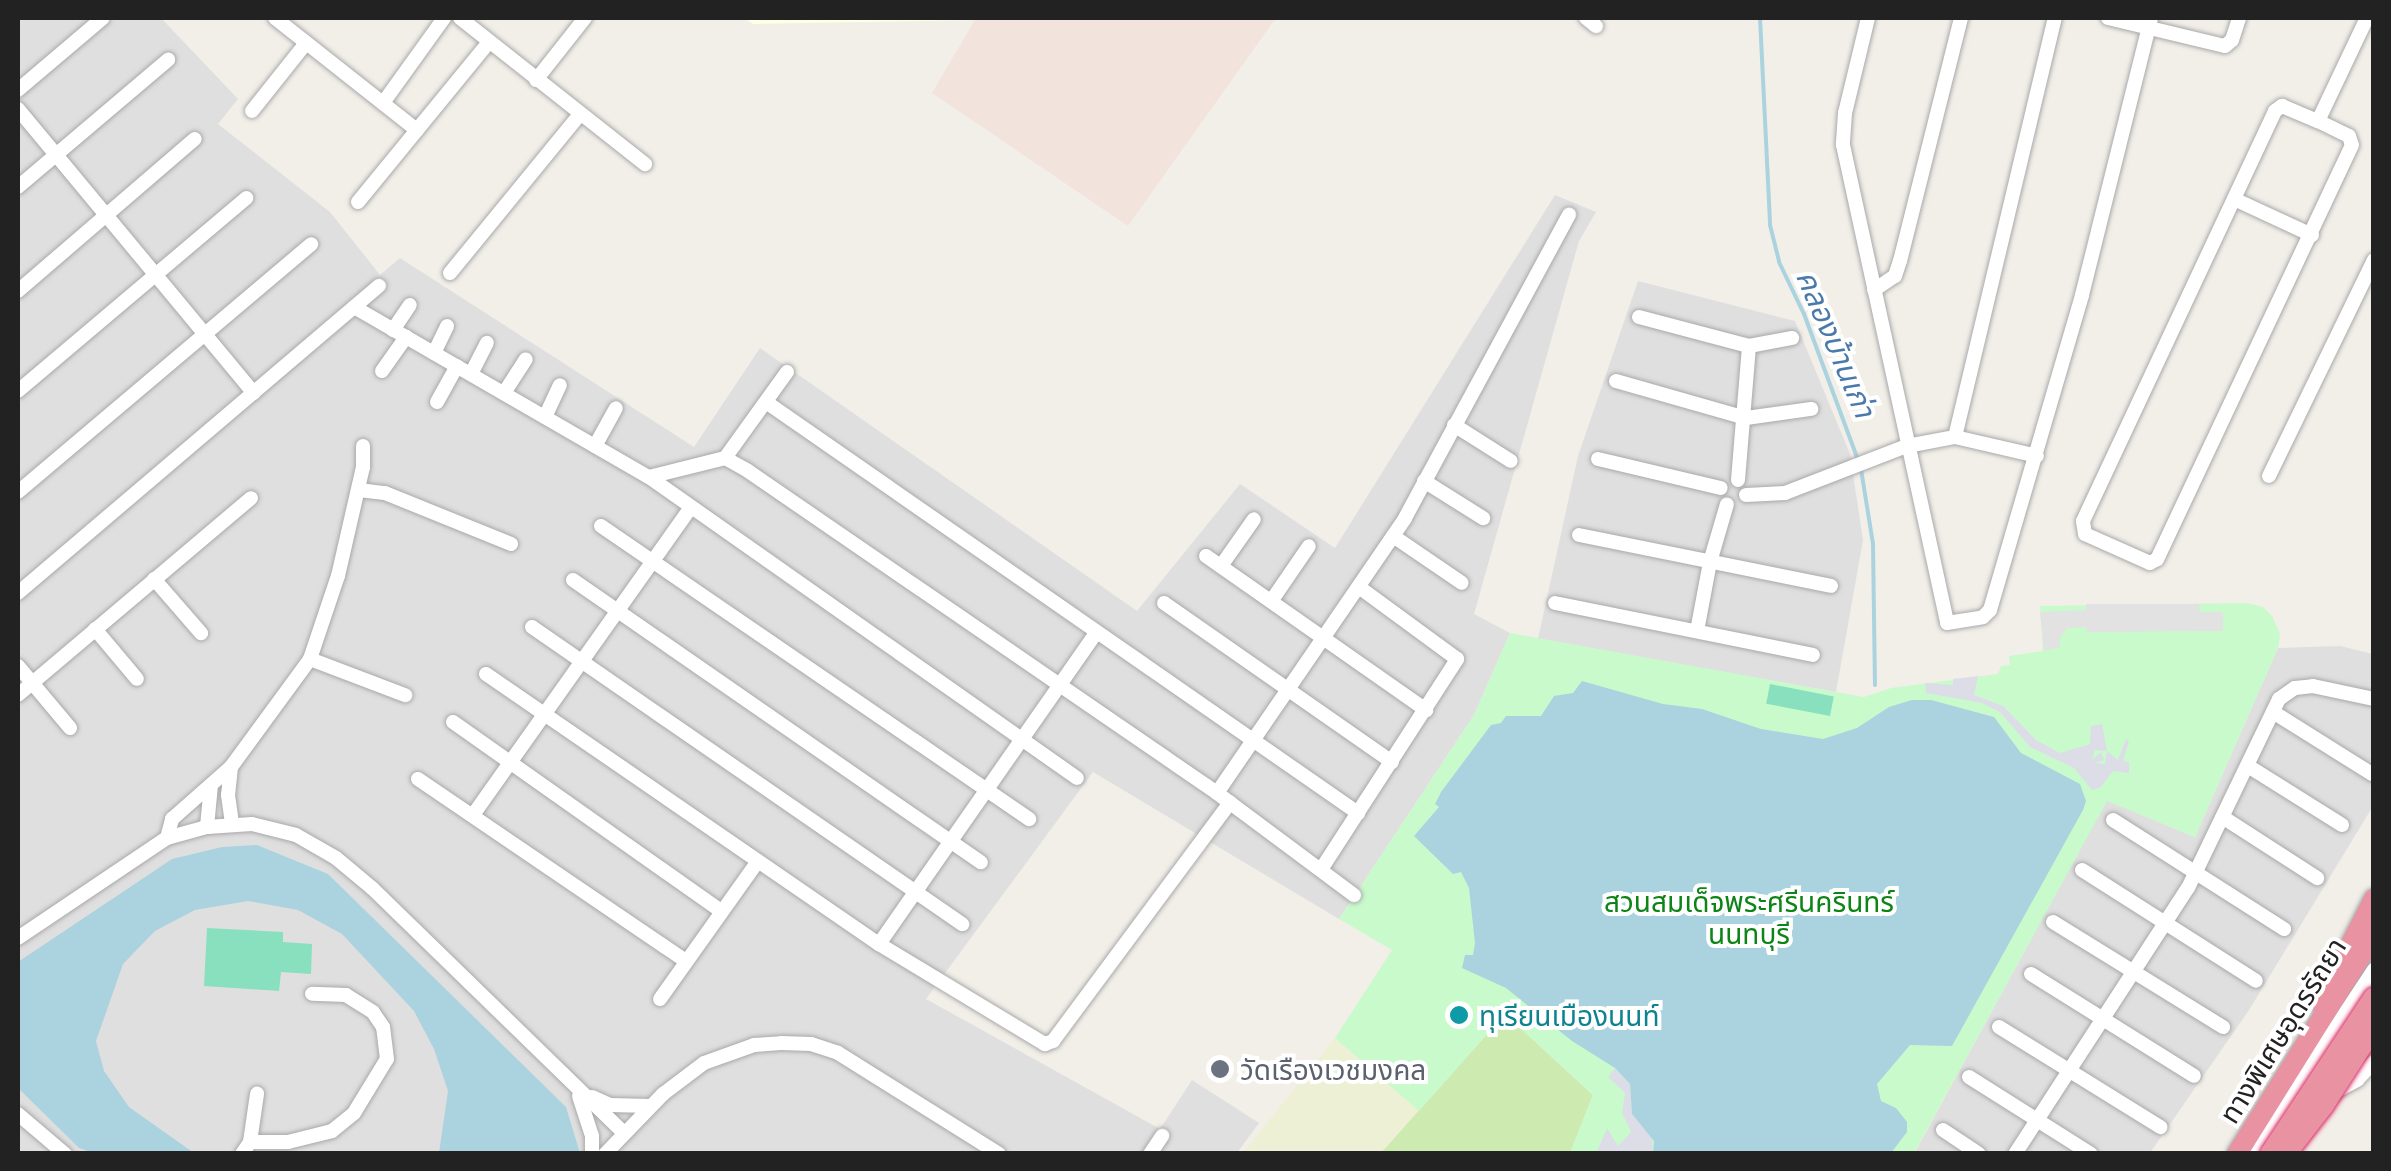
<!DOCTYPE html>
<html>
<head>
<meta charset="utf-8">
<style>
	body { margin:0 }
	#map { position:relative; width:2391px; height:1171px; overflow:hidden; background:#f2efe9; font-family:Lato,"Noto Sans Thai",sans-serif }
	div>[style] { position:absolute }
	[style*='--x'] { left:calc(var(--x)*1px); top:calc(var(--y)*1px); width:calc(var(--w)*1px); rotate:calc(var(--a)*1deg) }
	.residential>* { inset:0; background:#e0dfdf }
	.education>* { inset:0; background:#ffffe5 }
	.military>* { inset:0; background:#f3e3dd }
	.farmland>* { inset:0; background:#eef0d5 }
	.grass>* { inset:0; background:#cdebb0 }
	.park>* { inset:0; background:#c8facc }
	.pitch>* { inset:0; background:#88e0be; transform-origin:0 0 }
	.parking>* { inset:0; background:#e2e2e2 }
	.plaza>* { inset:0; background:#dddde8 }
	.water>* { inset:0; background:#aad3df }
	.stream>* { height:4px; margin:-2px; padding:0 2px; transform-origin:2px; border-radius:2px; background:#aad3df }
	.roads { filter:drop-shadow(0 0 2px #a9a9a9) drop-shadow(0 0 2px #a9a9a9) }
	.minor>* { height:14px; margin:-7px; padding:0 7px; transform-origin:7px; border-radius:7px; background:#fff }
	.highway>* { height:20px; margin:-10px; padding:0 10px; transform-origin:10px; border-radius:10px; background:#e892a2 }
	.bridges { filter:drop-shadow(0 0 2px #dc2a67) drop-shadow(0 0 2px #dc2a67) }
	.highway-bridge>* { height:20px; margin:-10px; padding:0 10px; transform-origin:10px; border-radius:10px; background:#e892a2 }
	.dots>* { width:28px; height:28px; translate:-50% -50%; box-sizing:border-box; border:5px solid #fff; border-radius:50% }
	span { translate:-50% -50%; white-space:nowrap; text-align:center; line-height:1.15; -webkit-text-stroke:8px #fff; paint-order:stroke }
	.park-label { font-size:28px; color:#0c8416 }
	.culture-label { font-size:28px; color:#0d838f }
	.left { translate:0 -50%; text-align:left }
	.street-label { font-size:28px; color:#222 }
	.worship-label { font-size:28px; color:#5b616d }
	.water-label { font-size:30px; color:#4a7aab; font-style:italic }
	.frame { position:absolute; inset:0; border:20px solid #222; pointer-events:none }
</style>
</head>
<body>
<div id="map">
	<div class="residential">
		<div style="clip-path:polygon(18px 18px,161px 18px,238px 99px,218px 124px,330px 212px,380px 275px,400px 258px,694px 447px,760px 348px,1137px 611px,1240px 484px,1335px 548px,1555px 195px,1596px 212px,1579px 241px,1474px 614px,1510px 633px,1474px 715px,1339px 919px,1093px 772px,926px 999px,1160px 1129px,1192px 1080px,1259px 1123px,1237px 1153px,18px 1153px)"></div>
		<div style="clip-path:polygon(1638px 281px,1795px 321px,1850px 454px,1863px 540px,1836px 692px,1538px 639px,1578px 456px)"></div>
		<div style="clip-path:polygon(2340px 646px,2373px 654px,2373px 806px,2249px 1010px,2150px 1153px,1914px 1154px,2107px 800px,2195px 837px,2278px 648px)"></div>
	</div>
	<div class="education">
		<div style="clip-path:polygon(744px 18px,976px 18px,977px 20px,753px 24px)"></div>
	</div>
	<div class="military">
		<div style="clip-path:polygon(976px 18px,1276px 18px,1128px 226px,932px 93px)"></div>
	</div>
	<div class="farmland">
		<div style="clip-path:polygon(1335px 1038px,1419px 1111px,1380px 1153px,1242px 1154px)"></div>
	</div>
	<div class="grass">
		<div style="clip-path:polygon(1505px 1014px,1593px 1095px,1570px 1153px,1380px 1154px)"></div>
	</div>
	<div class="park">
		<div style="clip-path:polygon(2247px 603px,2263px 607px,2272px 616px,2280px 634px,2278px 648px,2195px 837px,2107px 801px,1914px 1153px,1570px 1153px,1593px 1095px,1505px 1014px,1419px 1111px,1335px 1038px,1392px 950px,1339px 919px,1474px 715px,1510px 633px,1864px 697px,1891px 688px,1998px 674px,2001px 666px,2010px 665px,2009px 656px,2043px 651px,2040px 606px)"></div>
	</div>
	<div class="pitch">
		<div style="left:1770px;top:684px;width:65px;height:20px;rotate:11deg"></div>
		<div style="clip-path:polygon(207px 928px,283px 932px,283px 942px,312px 944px,311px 974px,281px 972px,279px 991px,204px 986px)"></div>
	</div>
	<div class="parking">
		<div style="clip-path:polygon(2086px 604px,2199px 604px,2200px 612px,2223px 612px,2223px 631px,2087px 632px,2086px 627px,2068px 628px,2060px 637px,2060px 647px,2044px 651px,2040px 612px,2086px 610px)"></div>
	</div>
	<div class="plaza">
		<div style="clip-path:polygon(1978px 676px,1974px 695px,2003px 706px,2036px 740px,2060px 753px,2090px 744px,2091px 726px,2102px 724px,2107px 751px,2095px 750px,2092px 760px,2101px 752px,2104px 760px,2095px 763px,2105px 764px,2107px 751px,2118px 760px,2126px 739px,2129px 741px,2123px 761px,2129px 762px,2129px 773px,2113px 771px,2101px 787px,2092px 790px,2074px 768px,2030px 747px,2000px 712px,1982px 703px,1926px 693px,1925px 683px,1953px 685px,1953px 679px)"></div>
		<div style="clip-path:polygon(1615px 1068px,1630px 1084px,1632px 1114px,1652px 1136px,1653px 1153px,1596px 1154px,1607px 1128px,1618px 1146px,1631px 1132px,1622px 1113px,1625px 1093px,1608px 1077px)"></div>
	</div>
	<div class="water">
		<div style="clip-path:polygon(1582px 681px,1663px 704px,1702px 709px,1761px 729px,1823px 739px,1857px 728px,1889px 707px,1912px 700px,1931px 700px,1994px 717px,2021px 753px,2080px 784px,2086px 801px,2083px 810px,1952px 1046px,1910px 1045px,1877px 1084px,1881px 1101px,1896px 1108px,1907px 1122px,1907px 1132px,1891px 1153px,1653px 1153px,1654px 1141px,1632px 1114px,1630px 1084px,1615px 1068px,1572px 1041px,1506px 988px,1462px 968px,1465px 955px,1473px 955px,1475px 943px,1469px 888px,1461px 872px,1453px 874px,1414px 836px,1439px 807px,1435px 804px,1441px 792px,1491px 725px,1501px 723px,1506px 716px,1541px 716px,1554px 696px,1573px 693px)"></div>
		<div style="clip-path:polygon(257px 845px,328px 874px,566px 1107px,580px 1153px,439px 1153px,448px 1091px,434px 1049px,414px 1011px,342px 934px,298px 910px,248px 901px,195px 910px,155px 931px,123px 964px,96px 1041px,104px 1071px,129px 1107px,194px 1153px,96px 1154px,79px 1148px,18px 1088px,18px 962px,172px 859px,222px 847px)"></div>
	</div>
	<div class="stream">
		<div style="--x:1760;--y:18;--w:207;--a:87.2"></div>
		<div style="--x:1770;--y:225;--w:38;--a:76"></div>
		<div style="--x:1779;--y:262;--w:58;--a:64.3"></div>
		<div style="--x:1804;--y:314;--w:156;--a:69.7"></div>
		<div style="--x:1861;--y:469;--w:76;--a:80.9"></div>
		<div style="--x:1873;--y:544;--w:141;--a:89.2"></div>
	</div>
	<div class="roads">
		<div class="minor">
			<div style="--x:275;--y:18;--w:181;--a:38.3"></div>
			<div style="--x:460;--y:18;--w:236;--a:38.3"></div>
			<div style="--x:1586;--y:18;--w:13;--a:39"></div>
			<div style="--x:1868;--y:18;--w:98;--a:103.6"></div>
			<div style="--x:1845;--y:113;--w:32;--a:94"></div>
			<div style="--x:1843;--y:145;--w:489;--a:77.7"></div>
			<div style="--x:1947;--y:623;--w:36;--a:-9"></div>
			<div style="--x:1983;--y:617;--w:10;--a:-45"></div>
			<div style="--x:1990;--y:610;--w:328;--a:-73.7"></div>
			<div style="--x:2082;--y:295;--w:285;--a:-76"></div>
			<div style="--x:2108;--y:18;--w:120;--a:13.5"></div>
			<div style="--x:2225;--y:46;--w:9;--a:-41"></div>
			<div style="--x:2232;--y:40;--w:23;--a:-72"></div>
			<div style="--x:536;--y:80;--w:79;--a:-51.7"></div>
			<div style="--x:18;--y:90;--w:111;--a:-40.3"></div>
			<div style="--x:383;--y:103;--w:105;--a:-54.3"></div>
			<div style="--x:18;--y:109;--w:369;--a:50.3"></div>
			<div style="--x:252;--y:111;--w:87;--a:-51.5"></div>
			<div style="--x:2318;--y:121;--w:34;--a:26"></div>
			<div style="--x:2349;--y:136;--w:9;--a:72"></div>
			<div style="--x:2352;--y:145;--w:458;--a:115.2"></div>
			<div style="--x:2157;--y:559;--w:8;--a:150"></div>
			<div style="--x:2150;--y:563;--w:71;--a:-156"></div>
			<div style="--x:2085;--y:534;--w:13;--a:-99"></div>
			<div style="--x:2083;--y:521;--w:453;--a:-64.9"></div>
			<div style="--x:2275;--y:111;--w:9;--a:-36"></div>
			<div style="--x:2282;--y:106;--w:39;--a:23"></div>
			<div style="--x:2318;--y:121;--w:114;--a:-64.6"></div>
			<div style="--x:18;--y:187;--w:197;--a:-40.3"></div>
			<div style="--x:2234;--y:199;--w:86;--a:24.8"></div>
			<div style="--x:358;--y:202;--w:207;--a:-50.7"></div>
			<div style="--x:450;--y:273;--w:205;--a:-50.7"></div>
			<div style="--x:1874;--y:290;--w:25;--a:-34"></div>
			<div style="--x:1895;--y:276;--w:16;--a:-72"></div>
			<div style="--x:1900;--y:261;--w:251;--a:-75.9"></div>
			<div style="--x:18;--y:291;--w:233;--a:-40.7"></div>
			<div style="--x:354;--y:307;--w:340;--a:30"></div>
			<div style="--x:649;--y:477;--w:523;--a:35.12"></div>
			<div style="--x:1639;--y:317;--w:114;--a:14.8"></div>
			<div style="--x:1749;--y:346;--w:44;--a:-10.5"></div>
			<div style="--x:393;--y:330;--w:30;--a:-56"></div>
			<div style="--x:434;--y:353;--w:30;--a:-64"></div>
			<div style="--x:382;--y:371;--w:42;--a:-54.8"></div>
			<div style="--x:471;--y:374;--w:35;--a:-63"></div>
			<div style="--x:1616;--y:381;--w:135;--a:15.9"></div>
			<div style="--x:1746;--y:418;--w:66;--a:-7.9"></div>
			<div style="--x:18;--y:391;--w:299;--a:-40.2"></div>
			<div style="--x:504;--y:393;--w:40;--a:-57.1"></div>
			<div style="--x:437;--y:402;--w:41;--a:-60.9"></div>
			<div style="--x:766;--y:402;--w:721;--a:34.77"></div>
			<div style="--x:545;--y:417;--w:35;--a:-65"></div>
			<div style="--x:1454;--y:425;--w:67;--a:32.3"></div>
			<div style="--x:1955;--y:437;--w:431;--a:-76.6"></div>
			<div style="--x:595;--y:446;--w:43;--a:-61.1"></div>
			<div style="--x:725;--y:458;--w:106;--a:-54.2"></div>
			<div style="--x:1598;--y:459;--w:126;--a:13.3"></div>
			<div style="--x:2269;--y:476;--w:240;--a:-64.1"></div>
			<div style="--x:649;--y:477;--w:78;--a:-14"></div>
			<div style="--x:725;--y:458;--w:26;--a:29"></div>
			<div style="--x:748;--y:471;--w:569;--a:34.47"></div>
			<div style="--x:1217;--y:793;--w:171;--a:36.7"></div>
			<div style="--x:1738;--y:480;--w:134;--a:-85.3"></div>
			<div style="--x:1424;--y:481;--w:70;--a:32.1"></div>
			<div style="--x:359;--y:490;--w:26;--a:7"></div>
			<div style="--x:385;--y:493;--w:136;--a:22"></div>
			<div style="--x:18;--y:492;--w:384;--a:-40.2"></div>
			<div style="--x:1746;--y:495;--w:39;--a:-3"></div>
			<div style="--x:1785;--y:493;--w:131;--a:-21.1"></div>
			<div style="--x:1907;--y:446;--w:49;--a:-10.6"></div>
			<div style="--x:1955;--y:437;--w:84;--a:13"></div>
			<div style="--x:601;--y:526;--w:519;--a:34.39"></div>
			<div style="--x:1579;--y:535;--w:257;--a:11.4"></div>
			<div style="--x:1393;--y:536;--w:83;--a:34.3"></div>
			<div style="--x:1206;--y:556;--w:269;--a:35"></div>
			<div style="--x:1221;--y:566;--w:57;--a:-54.9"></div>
			<div style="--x:154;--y:579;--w:72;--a:49"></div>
			<div style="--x:573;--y:580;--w:496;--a:34.7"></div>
			<div style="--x:18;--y:593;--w:474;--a:-40.4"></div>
			<div style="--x:1272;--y:600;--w:65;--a:-55.6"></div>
			<div style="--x:1164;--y:603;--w:278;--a:34.9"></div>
			<div style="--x:1555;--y:603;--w:263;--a:11.4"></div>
			<div style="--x:532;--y:627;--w:523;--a:34.63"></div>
			<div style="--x:95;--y:629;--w:65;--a:50"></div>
			<div style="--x:1697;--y:631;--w:70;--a:-79.3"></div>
			<div style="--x:1710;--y:562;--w:60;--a:-73.7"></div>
			<div style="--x:310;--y:659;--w:102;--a:20.8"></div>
			<div style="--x:18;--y:666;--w:81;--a:50"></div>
			<div style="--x:486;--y:674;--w:477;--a:34.5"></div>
			<div style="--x:879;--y:944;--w:194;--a:31.1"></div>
			<div style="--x:1045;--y:1044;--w:9;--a:-21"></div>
			<div style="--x:1053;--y:1041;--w:297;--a:-53.4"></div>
			<div style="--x:18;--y:695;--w:305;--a:-40.2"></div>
			<div style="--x:2273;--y:712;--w:117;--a:32.1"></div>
			<div style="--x:453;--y:722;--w:328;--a:35.2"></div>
			<div style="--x:2248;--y:766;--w:111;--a:32.1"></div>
			<div style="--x:231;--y:767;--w:28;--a:96"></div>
			<div style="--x:228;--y:795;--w:30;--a:82"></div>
			<div style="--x:418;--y:779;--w:322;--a:34.2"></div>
			<div style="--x:1217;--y:793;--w:333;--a:-55.6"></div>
			<div style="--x:1405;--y:518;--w:345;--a:-61.6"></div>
			<div style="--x:473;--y:815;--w:375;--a:-54.7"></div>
			<div style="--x:2224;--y:818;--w:111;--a:32.8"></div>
			<div style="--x:2113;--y:820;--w:203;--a:32.5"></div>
			<div style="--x:207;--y:827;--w:42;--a:-84.6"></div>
			<div style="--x:167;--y:838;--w:20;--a:-75"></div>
			<div style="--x:172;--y:819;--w:79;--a:-41.4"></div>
			<div style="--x:231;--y:767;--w:134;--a:-53.8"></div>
			<div style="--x:310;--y:659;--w:88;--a:-71.4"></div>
			<div style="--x:338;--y:576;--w:112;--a:-77.1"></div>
			<div style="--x:363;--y:467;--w:21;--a:-90"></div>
			<div style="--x:1322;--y:868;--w:249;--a:-57.1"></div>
			<div style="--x:1457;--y:659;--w:122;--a:-143.7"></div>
			<div style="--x:2082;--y:870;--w:206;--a:32.5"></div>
			<div style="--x:2053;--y:922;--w:200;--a:31.7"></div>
			<div style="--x:18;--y:938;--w:179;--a:-33.9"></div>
			<div style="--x:167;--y:838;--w:41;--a:-15.4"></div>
			<div style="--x:207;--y:827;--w:45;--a:-3.8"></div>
			<div style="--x:252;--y:824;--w:45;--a:14"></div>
			<div style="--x:296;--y:835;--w:46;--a:29.9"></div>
			<div style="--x:336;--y:858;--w:47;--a:39.8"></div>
			<div style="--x:372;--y:888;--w:350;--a:44.2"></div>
			<div style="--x:879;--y:944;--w:379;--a:-55.1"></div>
			<div style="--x:2031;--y:974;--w:192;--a:32"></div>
			<div style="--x:660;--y:999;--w:169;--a:-54.6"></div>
			<div style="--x:1999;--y:1027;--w:190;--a:31.8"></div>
			<div style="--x:1969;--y:1077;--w:144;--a:32.3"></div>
			<div style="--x:2331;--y:1094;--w:30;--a:-28"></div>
			<div style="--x:2357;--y:1080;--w:25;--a:-47"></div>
			<div style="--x:579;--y:1096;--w:42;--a:72"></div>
			<div style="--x:592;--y:1136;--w:18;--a:90"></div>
			<div style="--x:592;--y:1097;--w:20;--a:24"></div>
			<div style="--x:610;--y:1105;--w:40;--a:1.4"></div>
			<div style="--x:18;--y:1114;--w:62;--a:40.4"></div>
			<div style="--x:1943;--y:1130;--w:43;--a:33.7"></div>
			<div style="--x:250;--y:1142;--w:38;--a:0"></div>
			<div style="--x:288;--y:1142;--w:45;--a:-14"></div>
			<div style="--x:332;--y:1131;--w:28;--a:-39"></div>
			<div style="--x:354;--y:1113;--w:63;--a:-58.6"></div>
			<div style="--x:387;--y:1059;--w:32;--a:-97"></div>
			<div style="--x:383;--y:1027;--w:18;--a:-124"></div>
			<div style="--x:373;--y:1012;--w:32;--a:-148"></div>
			<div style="--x:346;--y:995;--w:34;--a:-178"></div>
			<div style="--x:242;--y:1154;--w:14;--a:-56"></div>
			<div style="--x:250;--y:1142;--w:49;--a:-81.7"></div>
			<div style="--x:605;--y:1154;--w:83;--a:-46"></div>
			<div style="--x:663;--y:1094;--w:51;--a:-37.1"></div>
			<div style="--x:704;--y:1063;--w:53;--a:-19.8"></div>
			<div style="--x:754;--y:1045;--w:27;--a:-4"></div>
			<div style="--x:781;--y:1043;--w:30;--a:2"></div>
			<div style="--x:811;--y:1044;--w:28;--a:18"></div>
			<div style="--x:838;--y:1053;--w:190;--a:32.1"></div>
			<div style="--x:1150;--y:1154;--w:22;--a:-56"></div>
			<div style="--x:2015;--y:1154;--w:317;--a:-57"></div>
			<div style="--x:2188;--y:888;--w:210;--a:-64.3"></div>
			<div style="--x:2279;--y:699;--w:19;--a:-35"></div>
			<div style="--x:2295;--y:688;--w:18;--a:-6"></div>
			<div style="--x:2313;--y:686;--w:62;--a:12"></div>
			<div style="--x:2252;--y:1154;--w:221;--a:-56.5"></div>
		</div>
		<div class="highway">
			<div style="--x:2321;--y:1003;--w:117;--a:-63"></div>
			<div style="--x:2237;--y:1154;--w:258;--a:-58"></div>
		</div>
	</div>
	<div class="bridges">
		<div class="highway-bridge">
			<div style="--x:2270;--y:1154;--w:188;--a:-56.5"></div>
			<div style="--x:2286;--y:1154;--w:62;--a:-52.2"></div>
			<div style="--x:2324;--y:1105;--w:93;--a:-57.3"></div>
		</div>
	</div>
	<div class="dots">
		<div style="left:1459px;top:1015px;background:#0f9aa8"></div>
		<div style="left:1220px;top:1069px;background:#6b7280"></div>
	</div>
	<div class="park-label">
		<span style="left:1749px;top:917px">สวนสมเด็จพระศรีนครินทร์<br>นนทบุรี</span>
	</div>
	<div class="culture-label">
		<span class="left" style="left:1479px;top:1015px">ทุเรียนเมืองนนท์</span>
	</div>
	<div class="street-label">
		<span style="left:2282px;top:1030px;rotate:-58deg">ทางพิเศษอุดรรัถยา</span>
	</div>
	<div class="worship-label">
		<span class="left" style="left:1240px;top:1069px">วัดเรืองเวชมงคล</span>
	</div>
	<div class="water-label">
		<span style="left:1837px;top:343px;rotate:67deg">คลองบ้านเก่า</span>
	</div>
	<div class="frame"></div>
</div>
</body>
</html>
